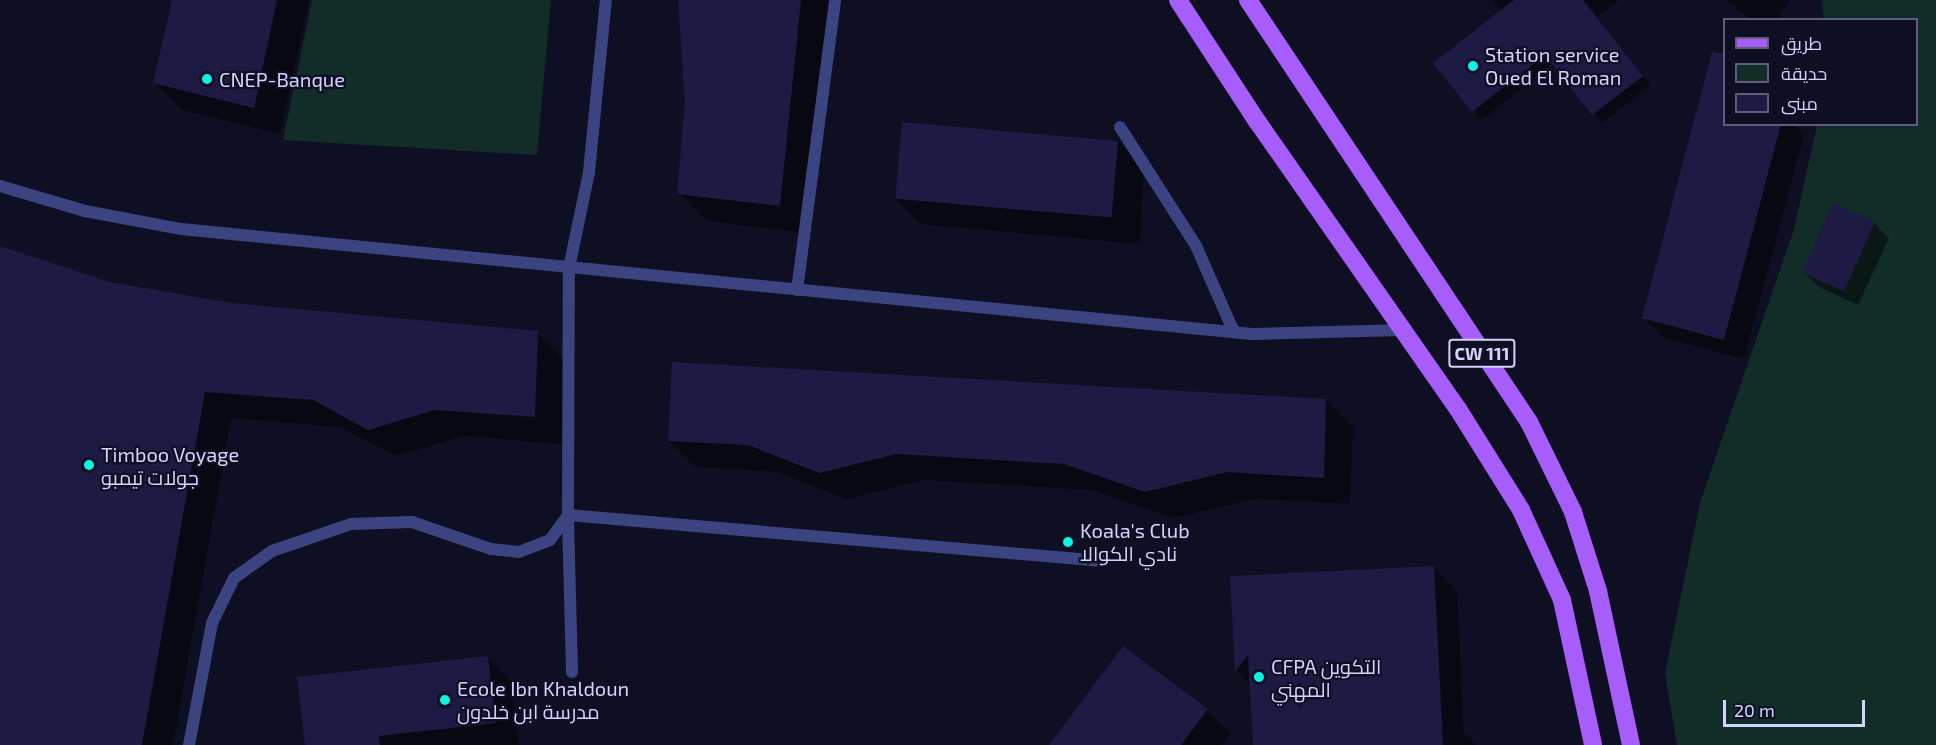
<!DOCTYPE html>
<html>
<head>
<meta charset="utf-8">
<style>
	body { margin:0 }
	#map { position:relative; width:1936px; height:745px; overflow:hidden; background:#0f0f23; font-family:"Exo 2",Cairo,sans-serif }
	div>[style] { position:absolute }
	[style*='--x'] { left:calc(var(--x)*1px); top:calc(var(--y)*1px); width:calc(var(--w)*1px); rotate:calc(var(--a)*1deg) }
	.green>* { inset:0; background:#122d27 }
	.shadow>* { inset:0; background:#0007 }
	.building>* { inset:0; background:#1d1b43; transform-origin:0 0 }
	.lane>* { height:12px; margin:-6px; padding:0 6px; transform-origin:6px; border-radius:6px; background:#3b4480 }
	.street>* { height:12px; margin:-6px; padding:0 6px; transform-origin:6px; border-radius:6px; background:#3b4480 }
	.primary>* { height:18px; margin:-9px; padding:0 9px; transform-origin:9px; border-radius:9px; background:#a65dfa }
	.dots>* { width:16px; height:16px; translate:-50% -50%; box-sizing:border-box; border:3px solid #0f0f23; border-radius:50% }
	span { translate:-50% -50%; white-space:nowrap; text-align:center; line-height:1.15; -webkit-text-stroke:4.5px #0f0f23; paint-order:stroke }
	.shield-label span { padding:2px 4px; background:#0f0f23; border:2px solid; border-radius:4px; -webkit-text-stroke-width:0 }
	.shield-label { font-size:18px; color:#d2d4fe; font-weight:700 }
	.poi-label { font-size:20px; color:#d2d4fe }
	.left { translate:0 -50%; text-align:left }
	.legend { position:absolute; left:1723px; top:18px; width:195px; height:108px; box-sizing:border-box; background:#0f0f23; border:2px solid #5d5e7b; margin:0; padding:8px 10px; list-style:none; font-size:18px; color:#d2d4fe }
	.legend li { display:flex; align-items:center; gap:12px; height:30px }
	.legend b { width:30px; border:2px solid #5d5e7b }
	.scale { position:absolute; left:1723px; top:700px; width:142px; height:27px; box-sizing:border-box; border:3px solid #d2d4fe; border-top:0; padding-left:8px; font-size:18px; line-height:21px; white-space:nowrap; color:#d2d4fe; -webkit-text-stroke:4px #0f0f23; paint-order:stroke }
</style>
</head>
<body>
<div id="map">
	<div class="green">
		<div style="clip-path:polygon(312px 0,551px 0,537px 155px,283px 140px)"></div>
		<div style="clip-path:polygon(1822px 0,1936px 0,1936px 745px,1677px 745px,1665px 673px,1700px 503px,1794px 229px,1817px 125px,1916px 124px,1916px 20px,1824px 19px)"></div>
	</div>
	<div class="shadow">
		<div style="clip-path:polygon(173px 0,309px 0,280px 134px,182px 110px,155px 83px)"></div>
		<div style="clip-path:polygon(682px 0,831px 0,807px 233px,707px 221px,679px 193px,687px 103px)"></div>
		<div style="clip-path:polygon(1493px 0,1619px 0,1597px 17px,1650px 85px,1602px 123px,1553px 63px,1482px 120px,1473px 111px,1502px 11px)"></div>
		<div style="clip-path:polygon(1726px 0,1790px 0,1776px 20px,1752px 20px)"></div>
		<div style="clip-path:polygon(1724px 124px,1794px 124px,1804px 135px,1744px 359px,1664px 338px,1643px 317px)"></div>
		<div style="clip-path:polygon(1117px 140px,1144px 167px,1140px 244px,920px 224px,893px 197px)"></div>
		<div style="clip-path:polygon(1874px 223px,1889px 238px,1858px 305px,1819px 287px,1804px 272px)"></div>
		<div style="clip-path:polygon(0 248px,110px 283px,230px 304px,537px 333px,564px 360px,562px 444px,463px 436px,396px 456px,341px 427px,231px 418px,173px 745px,0 745px)"></div>
		<div style="clip-path:polygon(1326px 400px,1353px 427px,1350px 504px,1255px 499px,1173px 518px,1092px 490px,924px 480px,847px 499px,776px 472px,696px 467px,669px 440px)"></div>
		<div style="clip-path:polygon(1433px 567px,1457px 591px,1464px 733px,1476px 745px,1254px 745px,1251px 685px,1237px 671px,1232px 577px)"></div>
		<div style="clip-path:polygon(488px 658px,511px 681px,519px 745px,306px 745px)"></div>
		<div style="clip-path:polygon(1207px 710px,1231px 733px,1222px 745px,1051px 745px)"></div>
	</div>
	<div class="building">
		<div style="clip-path:polygon(172px 0,277px 0,254px 108px,153px 83px)"></div>
		<div style="clip-path:polygon(678px 0,801px 0,780px 206px,677px 194px,685px 103px)"></div>
		<div style="clip-path:polygon(1514px 0,1583px 0,1643px 76px,1592px 115px,1545px 55px,1472px 112px,1433px 63px)"></div>
		<div style="clip-path:polygon(1712px 52px,1725px 54px,1725px 124px,1781px 124px,1724px 340px,1642px 318px)"></div>
		<div style="left:902px;top:122px;width:217px;height:77px;rotate:5deg"></div>
		<div style="left:1833px;top:203px;width:46px;height:76px;rotate:24deg"></div>
		<div style="clip-path:polygon(0 246px,110px 282px,231px 303px,538px 331px,535px 417px,435px 410px,368px 430px,313px 400px,205px 392px,142px 745px,0 745px)"></div>
		<div style="clip-path:polygon(672px 362px,1326px 399px,1324px 478px,1227px 472px,1145px 492px,1064px 464px,896px 454px,819px 473px,748px 445px,668px 441px)"></div>
		<div style="clip-path:polygon(1434px 566px,1443px 745px,1253px 745px,1248px 655px,1235px 672px,1230px 576px)"></div>
		<div style="clip-path:polygon(1123px 646px,1208px 709px,1181px 745px,1049px 745px)"></div>
		<div style="clip-path:polygon(488px 656px,496px 723px,379px 736px,380px 745px,305px 745px,297px 677px)"></div>
	</div>
	<div class="lane">
		<div style="--x:1120;--y:127;--w:141;--a:57.4"></div>
		<div style="--x:1196;--y:246;--w:94;--a:66.2"></div>
		<div style="--x:569;--y:268;--w:98;--a:-78.2"></div>
		<div style="--x:589;--y:172;--w:173;--a:-84.4"></div>
		<div style="--x:797;--y:290;--w:292;--a:-82.5"></div>
		<div style="--x:572;--y:672;--w:157;--a:-91.5"></div>
		<div style="--x:568;--y:515;--w:536;--a:4.92"></div>
	</div>
	<div class="street">
		<div style="--x:0;--y:186;--w:89;--a:16.4"></div>
		<div style="--x:85;--y:211;--w:98;--a:10.6"></div>
		<div style="--x:181;--y:229;--w:1076;--a:5.6"></div>
		<div style="--x:1252;--y:334;--w:148;--a:-1.5"></div>
		<div style="--x:189;--y:745;--w:124;--a:-79.3"></div>
		<div style="--x:212;--y:623;--w:50;--a:-63.9"></div>
		<div style="--x:234;--y:578;--w:47;--a:-35.4"></div>
		<div style="--x:272;--y:551;--w:83;--a:-18.9"></div>
		<div style="--x:351;--y:524;--w:61;--a:-1.9"></div>
		<div style="--x:412;--y:522;--w:83;--a:18.9"></div>
		<div style="--x:491;--y:549;--w:28;--a:6"></div>
		<div style="--x:519;--y:552;--w:33;--a:-21"></div>
		<div style="--x:550;--y:540;--w:31;--a:-54"></div>
		<div style="--x:568;--y:515;--w:247;--a:-89.8"></div>
	</div>
	<div class="primary">
		<div style="--x:1178;--y:0;--w:145;--a:56.9"></div>
		<div style="--x:1257;--y:121;--w:351;--a:55.1"></div>
		<div style="--x:1458;--y:409;--w:119;--a:58"></div>
		<div style="--x:1521;--y:510;--w:99;--a:65.5"></div>
		<div style="--x:1562;--y:600;--w:148;--a:77.9"></div>
		<div style="--x:1248;--y:0;--w:507;--a:56.34"></div>
		<div style="--x:1529;--y:422;--w:100;--a:63.9"></div>
		<div style="--x:1573;--y:512;--w:83;--a:72.4"></div>
		<div style="--x:1598;--y:591;--w:157;--a:77.9"></div>
	</div>
	<div class="dots">
		<div style="left:1473px;top:66px;background:#08f4e5"></div>
		<div style="left:207px;top:79px;background:#08f4e5"></div>
		<div style="left:89px;top:465px;background:#08f4e5"></div>
		<div style="left:1068px;top:542px;background:#08f4e5"></div>
		<div style="left:1259px;top:677px;background:#08f4e5"></div>
		<div style="left:445px;top:700px;background:#08f4e5"></div>
	</div>
	<div class="shield-label">
		<span style="left:1482px;top:353px">CW 111</span>
	</div>
	<div class="poi-label">
		<span class="left" style="left:1485px;top:66px">Station service<br>Oued El Roman</span>
		<span class="left" style="left:219px;top:79px">CNEP-Banque</span>
		<span class="left" style="left:101px;top:466px">Timboo Voyage<br>جولات تيمبو</span>
		<span class="left" style="left:1080px;top:542px">Koala's Club<br>نادي الكوالا</span>
		<span class="left" style="left:1271px;top:678px">CFPA التكوين<br>المهني</span>
		<span class="left" style="left:457px;top:700px">Ecole Ibn Khaldoun<br>مدرسة ابن خلدون</span>
	</div>
	<ul class="legend">
	<li><b style="height:8px;background:#a65dfa"></b>طريق</li>
	<li><b style="height:16px;background:#122d27"></b>حديقة</li>
	<li><b style="height:16px;background:#1d1b43"></b>مبنى</li>
	</ul>
	<div class="scale">20 m</div>
</div>
</body>
</html>
